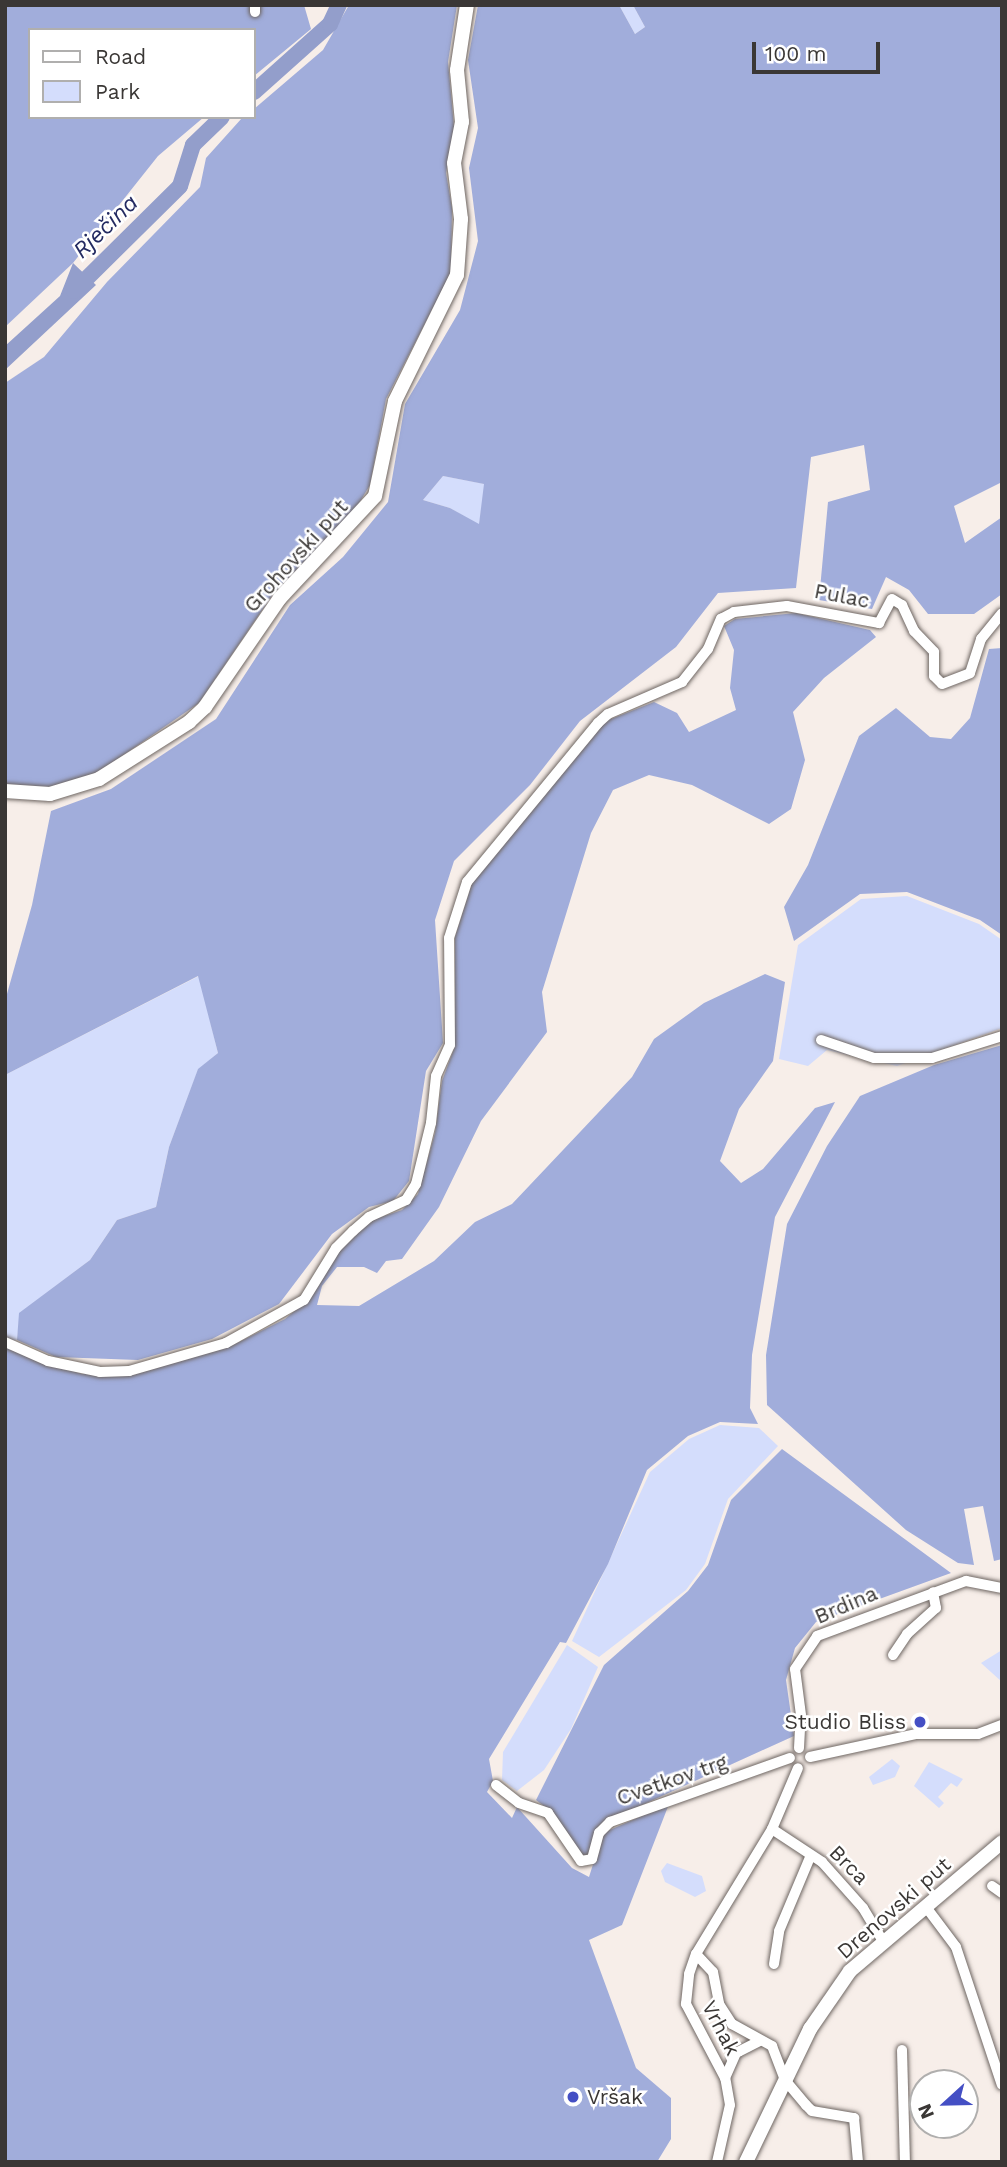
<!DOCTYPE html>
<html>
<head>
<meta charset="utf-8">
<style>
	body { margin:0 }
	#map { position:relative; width:1007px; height:2167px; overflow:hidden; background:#f7eee9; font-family:"Work Sans",sans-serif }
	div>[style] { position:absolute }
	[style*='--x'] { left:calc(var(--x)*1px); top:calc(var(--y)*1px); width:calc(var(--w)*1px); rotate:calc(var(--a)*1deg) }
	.green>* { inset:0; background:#d4ddfc }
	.forest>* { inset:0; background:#a1addb }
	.water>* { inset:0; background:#939ecb }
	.river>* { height:16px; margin:-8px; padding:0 8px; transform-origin:8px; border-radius:8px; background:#939ecb }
	.roads { filter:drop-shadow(0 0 2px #6e6662) drop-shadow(0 0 2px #6e6662) }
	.minor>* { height:10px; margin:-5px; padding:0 5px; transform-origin:5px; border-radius:5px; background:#fff }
	.major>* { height:14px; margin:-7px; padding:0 7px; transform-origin:7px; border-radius:7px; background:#fff }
	.dots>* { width:19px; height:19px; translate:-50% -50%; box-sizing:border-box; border:4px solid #fff; border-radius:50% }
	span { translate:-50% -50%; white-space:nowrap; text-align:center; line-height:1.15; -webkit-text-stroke:5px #fff; paint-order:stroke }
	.street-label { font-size:21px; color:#3a3735 }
	.poi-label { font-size:21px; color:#3a3735 }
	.right { translate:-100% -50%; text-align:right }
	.left { translate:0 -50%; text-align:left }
	.water-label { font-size:23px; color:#232a61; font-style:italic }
	.frame { position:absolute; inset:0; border:7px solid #3a3735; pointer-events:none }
	.legend { position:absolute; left:28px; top:28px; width:228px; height:91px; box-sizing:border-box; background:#fff; border:2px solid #b0afae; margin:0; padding:9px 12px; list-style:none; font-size:21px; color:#3a3735 }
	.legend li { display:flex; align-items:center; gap:14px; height:35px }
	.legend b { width:35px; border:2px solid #b0afae }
	.north { position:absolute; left:909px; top:2069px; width:70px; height:70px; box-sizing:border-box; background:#fff; border:2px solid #b0afae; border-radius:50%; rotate:248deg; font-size:19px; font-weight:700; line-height:28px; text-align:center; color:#3a3735 }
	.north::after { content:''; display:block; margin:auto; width:24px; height:32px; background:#444fc4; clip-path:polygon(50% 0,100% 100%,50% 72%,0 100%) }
	.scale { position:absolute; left:752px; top:42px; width:128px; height:32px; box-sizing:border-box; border:4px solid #3a3735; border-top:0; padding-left:9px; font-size:21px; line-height:24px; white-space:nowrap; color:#3a3735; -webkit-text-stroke:5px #fff; paint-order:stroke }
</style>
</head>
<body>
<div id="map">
	<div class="green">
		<div style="clip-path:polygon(619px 5px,633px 5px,645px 27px,635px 34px)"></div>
		<div style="clip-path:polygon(443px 476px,485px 484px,479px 525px,450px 508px,423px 500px)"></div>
		<div style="clip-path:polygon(907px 896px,979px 924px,1002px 940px,1002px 1028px,897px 1066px,827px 1050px,808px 1066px,779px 1059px,798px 945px,861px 899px)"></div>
		<div style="clip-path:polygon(199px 976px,218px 1053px,198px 1070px,169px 1147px,156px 1207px,117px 1220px,90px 1260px,20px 1313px,17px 1340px,5px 1342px,5px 1075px)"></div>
		<div style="clip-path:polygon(720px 1425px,759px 1428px,778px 1446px,728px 1499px,705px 1564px,686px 1590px,599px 1657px,572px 1641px,650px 1472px,689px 1439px)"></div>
		<div style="clip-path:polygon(567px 1645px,598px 1667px,571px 1729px,544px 1770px,517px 1791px,502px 1780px,503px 1752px)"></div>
		<div style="clip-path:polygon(1002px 1650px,1002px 1682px,981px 1663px)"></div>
		<div style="clip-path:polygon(892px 1759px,900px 1766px,895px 1777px,873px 1785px,869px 1777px)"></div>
		<div style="clip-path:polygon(929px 1762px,963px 1779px,957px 1787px,951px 1783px,938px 1797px,944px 1803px,939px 1808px,914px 1786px)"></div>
		<div style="clip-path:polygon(667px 1863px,702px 1876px,706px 1891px,695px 1897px,665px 1882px,661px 1871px)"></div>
	</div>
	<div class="forest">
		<div style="clip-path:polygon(5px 5px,304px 5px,311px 29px,254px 76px,254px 30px,30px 30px,30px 117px,204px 117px,158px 156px,73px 263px,5px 327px)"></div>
		<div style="clip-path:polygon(349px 5px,457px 5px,448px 62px,454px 127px,446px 173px,452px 208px,451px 273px,386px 399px,370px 485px,356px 508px,273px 594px,199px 703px,96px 774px,42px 789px,5px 784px,5px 383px,44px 357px,107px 282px,200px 187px,206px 158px,242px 118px,254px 117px,254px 109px,323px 50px)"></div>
		<div style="clip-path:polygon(evenodd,478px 5px,619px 5px,635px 34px,645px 27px,633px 5px,1002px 5px,1002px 482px,954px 506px,965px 543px,1002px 517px,1002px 594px,974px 614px,928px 614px,909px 590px,886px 577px,872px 609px,819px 600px,828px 502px,870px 490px,864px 445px,811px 457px,796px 588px,718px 593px,676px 647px,580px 721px,530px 785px,454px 861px,435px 920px,443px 1043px,426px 1071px,409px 1181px,393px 1201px,369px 1207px,332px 1234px,279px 1304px,212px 1339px,138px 1360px,56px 1357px,17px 1340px,19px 1313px,90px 1260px,117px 1220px,156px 1207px,169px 1147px,198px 1069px,218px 1053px,198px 976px,5px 1075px,5px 1001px,32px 905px,51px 811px,111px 789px,216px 719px,290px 605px,343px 557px,388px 502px,405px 404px,460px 310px,478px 241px,469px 168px,478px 128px,468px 60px,478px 5px,443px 476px,484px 484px,479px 524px,450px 508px,423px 500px,443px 476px)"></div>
		<div style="clip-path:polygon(796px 613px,870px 630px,876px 637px,824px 678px,793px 712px,805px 760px,791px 809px,769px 824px,692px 785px,649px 775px,613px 790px,591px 833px,542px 992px,547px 1032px,481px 1121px,439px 1207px,402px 1259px,386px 1261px,377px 1273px,364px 1267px,337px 1267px,322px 1286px,317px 1305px,359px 1306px,434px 1261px,475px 1222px,512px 1204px,632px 1077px,654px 1039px,704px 1003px,765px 974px,785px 982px,773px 1061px,739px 1109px,720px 1161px,741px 1183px,763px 1169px,815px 1108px,835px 1102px,775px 1217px,752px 1355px,750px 1408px,758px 1424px,720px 1422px,688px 1436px,647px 1470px,608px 1564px,566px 1643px,560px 1642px,489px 1759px,493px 1781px,487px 1792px,512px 1818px,517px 1807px,572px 1868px,589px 1877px,603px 1833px,669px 1804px,622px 1925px,589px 1940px,636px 2068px,671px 2098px,671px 2139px,657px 2162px,5px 2162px,5px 1346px,82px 1374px,146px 1371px,233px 1345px,285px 1319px,311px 1297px,339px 1250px,372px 1220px,402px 1210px,418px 1194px,435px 1133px,442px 1081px,455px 1046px,455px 937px,472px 883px,606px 721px,654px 702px,677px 713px,689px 732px,736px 710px,730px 688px,734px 650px,724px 626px,735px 619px)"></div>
		<div style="clip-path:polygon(1002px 648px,1002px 935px,980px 920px,907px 892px,860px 894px,794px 941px,784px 907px,808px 865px,859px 736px,896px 708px,930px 737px,951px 739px,970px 718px,989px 649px)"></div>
		<div style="clip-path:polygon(1002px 1045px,1002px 1559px,994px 1561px,983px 1506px,964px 1509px,974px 1565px,958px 1563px,906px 1530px,767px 1405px,766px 1355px,787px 1224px,827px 1146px,860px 1096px,934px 1065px)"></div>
		<div style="clip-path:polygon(782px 1449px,951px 1573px,816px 1622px,795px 1648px,786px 1680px,794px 1736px,609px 1820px,591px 1856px,581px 1857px,552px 1812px,536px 1800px,604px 1665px,688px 1591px,708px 1565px,731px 1500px)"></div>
	</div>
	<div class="water">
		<div style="clip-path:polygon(73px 263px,96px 285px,5px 370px,5px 346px,60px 296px)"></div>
	</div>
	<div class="river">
		<div style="--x:254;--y:92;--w:102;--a:-41.8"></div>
		<div style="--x:330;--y:24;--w:21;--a:-65"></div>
		<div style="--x:74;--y:291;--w:149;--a:-44.7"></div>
		<div style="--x:180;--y:186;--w:43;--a:-72.4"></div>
		<div style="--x:193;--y:145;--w:40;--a:-44"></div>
	</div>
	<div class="roads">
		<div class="minor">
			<div style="--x:255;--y:5;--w:7;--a:90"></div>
			<div style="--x:821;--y:1040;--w:56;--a:18.8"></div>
			<div style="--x:874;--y:1058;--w:58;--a:0"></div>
			<div style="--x:932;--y:1058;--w:73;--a:-17.4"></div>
			<div style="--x:5;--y:1342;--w:47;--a:23.8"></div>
			<div style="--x:48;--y:1361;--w:53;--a:11.9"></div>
			<div style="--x:100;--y:1372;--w:29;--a:-2"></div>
			<div style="--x:129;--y:1371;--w:101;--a:-16.1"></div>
			<div style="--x:226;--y:1343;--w:89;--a:-28.9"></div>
			<div style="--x:304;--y:1300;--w:61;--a:-58.4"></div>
			<div style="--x:336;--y:1248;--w:24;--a:-45"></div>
			<div style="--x:353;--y:1231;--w:21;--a:-41"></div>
			<div style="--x:369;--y:1217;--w:41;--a:-24.7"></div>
			<div style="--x:406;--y:1200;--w:19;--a:-58"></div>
			<div style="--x:416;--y:1184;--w:63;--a:-76.2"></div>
			<div style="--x:431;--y:1123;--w:47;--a:-83.9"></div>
			<div style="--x:436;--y:1076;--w:34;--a:-66"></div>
			<div style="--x:450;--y:1045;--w:107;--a:-90.5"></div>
			<div style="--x:449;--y:938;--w:59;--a:-72.2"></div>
			<div style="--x:467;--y:882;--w:206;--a:-50.5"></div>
			<div style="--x:598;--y:723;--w:13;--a:-42"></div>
			<div style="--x:608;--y:714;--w:81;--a:-23.4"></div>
			<div style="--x:682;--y:682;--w:42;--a:-51.8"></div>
			<div style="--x:708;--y:649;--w:33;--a:-67"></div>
			<div style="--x:721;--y:619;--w:15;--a:-28"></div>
			<div style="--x:734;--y:612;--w:53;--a:-6.5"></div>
			<div style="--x:787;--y:606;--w:94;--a:10.5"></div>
			<div style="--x:879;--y:623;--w:27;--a:-62"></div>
			<div style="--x:892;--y:599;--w:12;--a:31"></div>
			<div style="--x:902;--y:605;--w:29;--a:65"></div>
			<div style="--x:914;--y:631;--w:29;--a:46"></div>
			<div style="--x:934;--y:652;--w:24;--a:90"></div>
			<div style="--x:934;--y:676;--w:11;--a:45"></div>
			<div style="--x:942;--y:684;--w:30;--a:-21"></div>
			<div style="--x:970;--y:673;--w:36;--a:-72"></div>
			<div style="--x:981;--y:639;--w:33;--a:-51"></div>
			<div style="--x:893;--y:1655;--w:25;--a:-56"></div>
			<div style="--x:907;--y:1634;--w:39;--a:-42"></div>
			<div style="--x:936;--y:1608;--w:16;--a:-101"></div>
			<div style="--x:799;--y:1748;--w:33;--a:-87"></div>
			<div style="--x:801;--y:1715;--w:46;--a:-97.4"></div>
			<div style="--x:795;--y:1669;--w:40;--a:-56"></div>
			<div style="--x:817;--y:1636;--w:159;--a:-20.3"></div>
			<div style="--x:966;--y:1581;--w:37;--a:11"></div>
			<div style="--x:810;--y:1757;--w:108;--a:-12.2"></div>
			<div style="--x:916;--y:1734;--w:62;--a:0"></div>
			<div style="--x:978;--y:1734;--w:26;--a:-21"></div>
			<div style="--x:496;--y:1785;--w:29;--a:38"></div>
			<div style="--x:519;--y:1803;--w:31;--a:19"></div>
			<div style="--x:548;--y:1813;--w:58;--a:55.5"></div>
			<div style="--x:581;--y:1861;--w:11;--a:-10"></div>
			<div style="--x:592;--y:1859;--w:27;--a:-75"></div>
			<div style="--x:599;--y:1833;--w:16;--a:-45"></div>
			<div style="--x:610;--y:1822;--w:191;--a:-19.6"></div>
			<div style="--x:772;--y:1829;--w:60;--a:33.4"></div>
			<div style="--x:822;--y:1862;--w:62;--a:48.3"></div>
			<div style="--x:863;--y:1908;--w:41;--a:59"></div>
			<div style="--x:992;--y:1886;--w:12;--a:35"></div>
			<div style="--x:926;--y:1907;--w:50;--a:53.1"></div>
			<div style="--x:956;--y:1947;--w:145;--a:71.6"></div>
			<div style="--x:696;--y:1954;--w:25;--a:47"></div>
			<div style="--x:713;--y:1972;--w:33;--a:79"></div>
			<div style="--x:719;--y:2004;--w:24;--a:57"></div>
			<div style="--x:732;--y:2024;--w:46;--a:28.8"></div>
			<div style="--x:772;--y:2046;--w:36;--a:69"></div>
			<div style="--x:785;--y:2080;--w:33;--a:50"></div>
			<div style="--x:806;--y:2105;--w:8;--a:45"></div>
			<div style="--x:812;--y:2111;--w:43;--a:9.5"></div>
			<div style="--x:854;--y:2118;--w:44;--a:84.8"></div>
			<div style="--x:774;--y:1964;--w:33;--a:-81"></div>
			<div style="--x:779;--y:1931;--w:82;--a:-67.2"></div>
			<div style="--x:902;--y:2050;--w:112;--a:88.5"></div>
			<div style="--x:725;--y:2078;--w:27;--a:-66"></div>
			<div style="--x:736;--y:2053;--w:27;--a:-27"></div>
			<div style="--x:717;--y:2162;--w:58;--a:-77.2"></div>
			<div style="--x:730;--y:2105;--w:27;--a:-100"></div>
			<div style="--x:725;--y:2078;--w:84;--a:-117.8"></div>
			<div style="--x:686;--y:2004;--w:30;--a:-84"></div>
			<div style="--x:689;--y:1974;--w:21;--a:-71"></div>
			<div style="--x:696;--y:1954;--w:146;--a:-58.7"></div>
			<div style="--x:772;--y:1829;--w:66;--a:-66.9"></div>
		</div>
		<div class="major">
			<div style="--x:5;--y:791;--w:45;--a:3.8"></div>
			<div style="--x:50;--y:794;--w:51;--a:-17"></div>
			<div style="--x:99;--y:779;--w:107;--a:-32.3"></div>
			<div style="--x:189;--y:722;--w:22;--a:-43"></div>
			<div style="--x:205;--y:707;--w:132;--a:-55.5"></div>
			<div style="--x:280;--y:598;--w:139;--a:-47"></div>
			<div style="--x:375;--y:496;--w:97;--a:-78.1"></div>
			<div style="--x:395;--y:401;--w:140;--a:-63.8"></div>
			<div style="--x:457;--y:275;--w:56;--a:-85.9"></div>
			<div style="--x:461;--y:219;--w:56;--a:-97.1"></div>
			<div style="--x:454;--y:163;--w:42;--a:-79"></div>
			<div style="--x:462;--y:122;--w:52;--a:-95.5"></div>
			<div style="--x:457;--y:70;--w:66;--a:-81.3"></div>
			<div style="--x:746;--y:2162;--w:148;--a:-64.3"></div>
			<div style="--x:810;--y:2029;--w:70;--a:-55.4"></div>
			<div style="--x:850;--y:1971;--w:199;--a:-40.3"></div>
		</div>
	</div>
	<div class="dots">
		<div style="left:920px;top:1722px;background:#444fc4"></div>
		<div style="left:573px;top:2097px;background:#444fc4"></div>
	</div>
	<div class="street-label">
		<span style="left:296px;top:556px;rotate:-48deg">Grohovski put</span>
		<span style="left:842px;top:596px;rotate:11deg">Pulac</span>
		<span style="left:846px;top:1605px;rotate:-23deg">Brdina</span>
		<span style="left:672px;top:1780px;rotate:-19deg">Cvetkov trg</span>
		<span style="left:849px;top:1865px;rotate:45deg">Brca</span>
		<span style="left:894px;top:1908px;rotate:-41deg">Drenovski put</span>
		<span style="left:721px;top:2028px;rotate:63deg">Vrhak</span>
	</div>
	<div class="poi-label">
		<span class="right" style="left:906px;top:1722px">Studio Bliss</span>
		<span class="left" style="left:587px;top:2097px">Vršak</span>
	</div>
	<div class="water-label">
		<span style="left:106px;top:227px;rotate:-44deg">Rječina</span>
	</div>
	<div class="frame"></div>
	<ul class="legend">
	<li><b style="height:9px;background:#fff"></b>Road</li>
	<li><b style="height:19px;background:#d4ddfc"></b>Park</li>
	</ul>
	<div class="north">N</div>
	<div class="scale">100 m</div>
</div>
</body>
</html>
